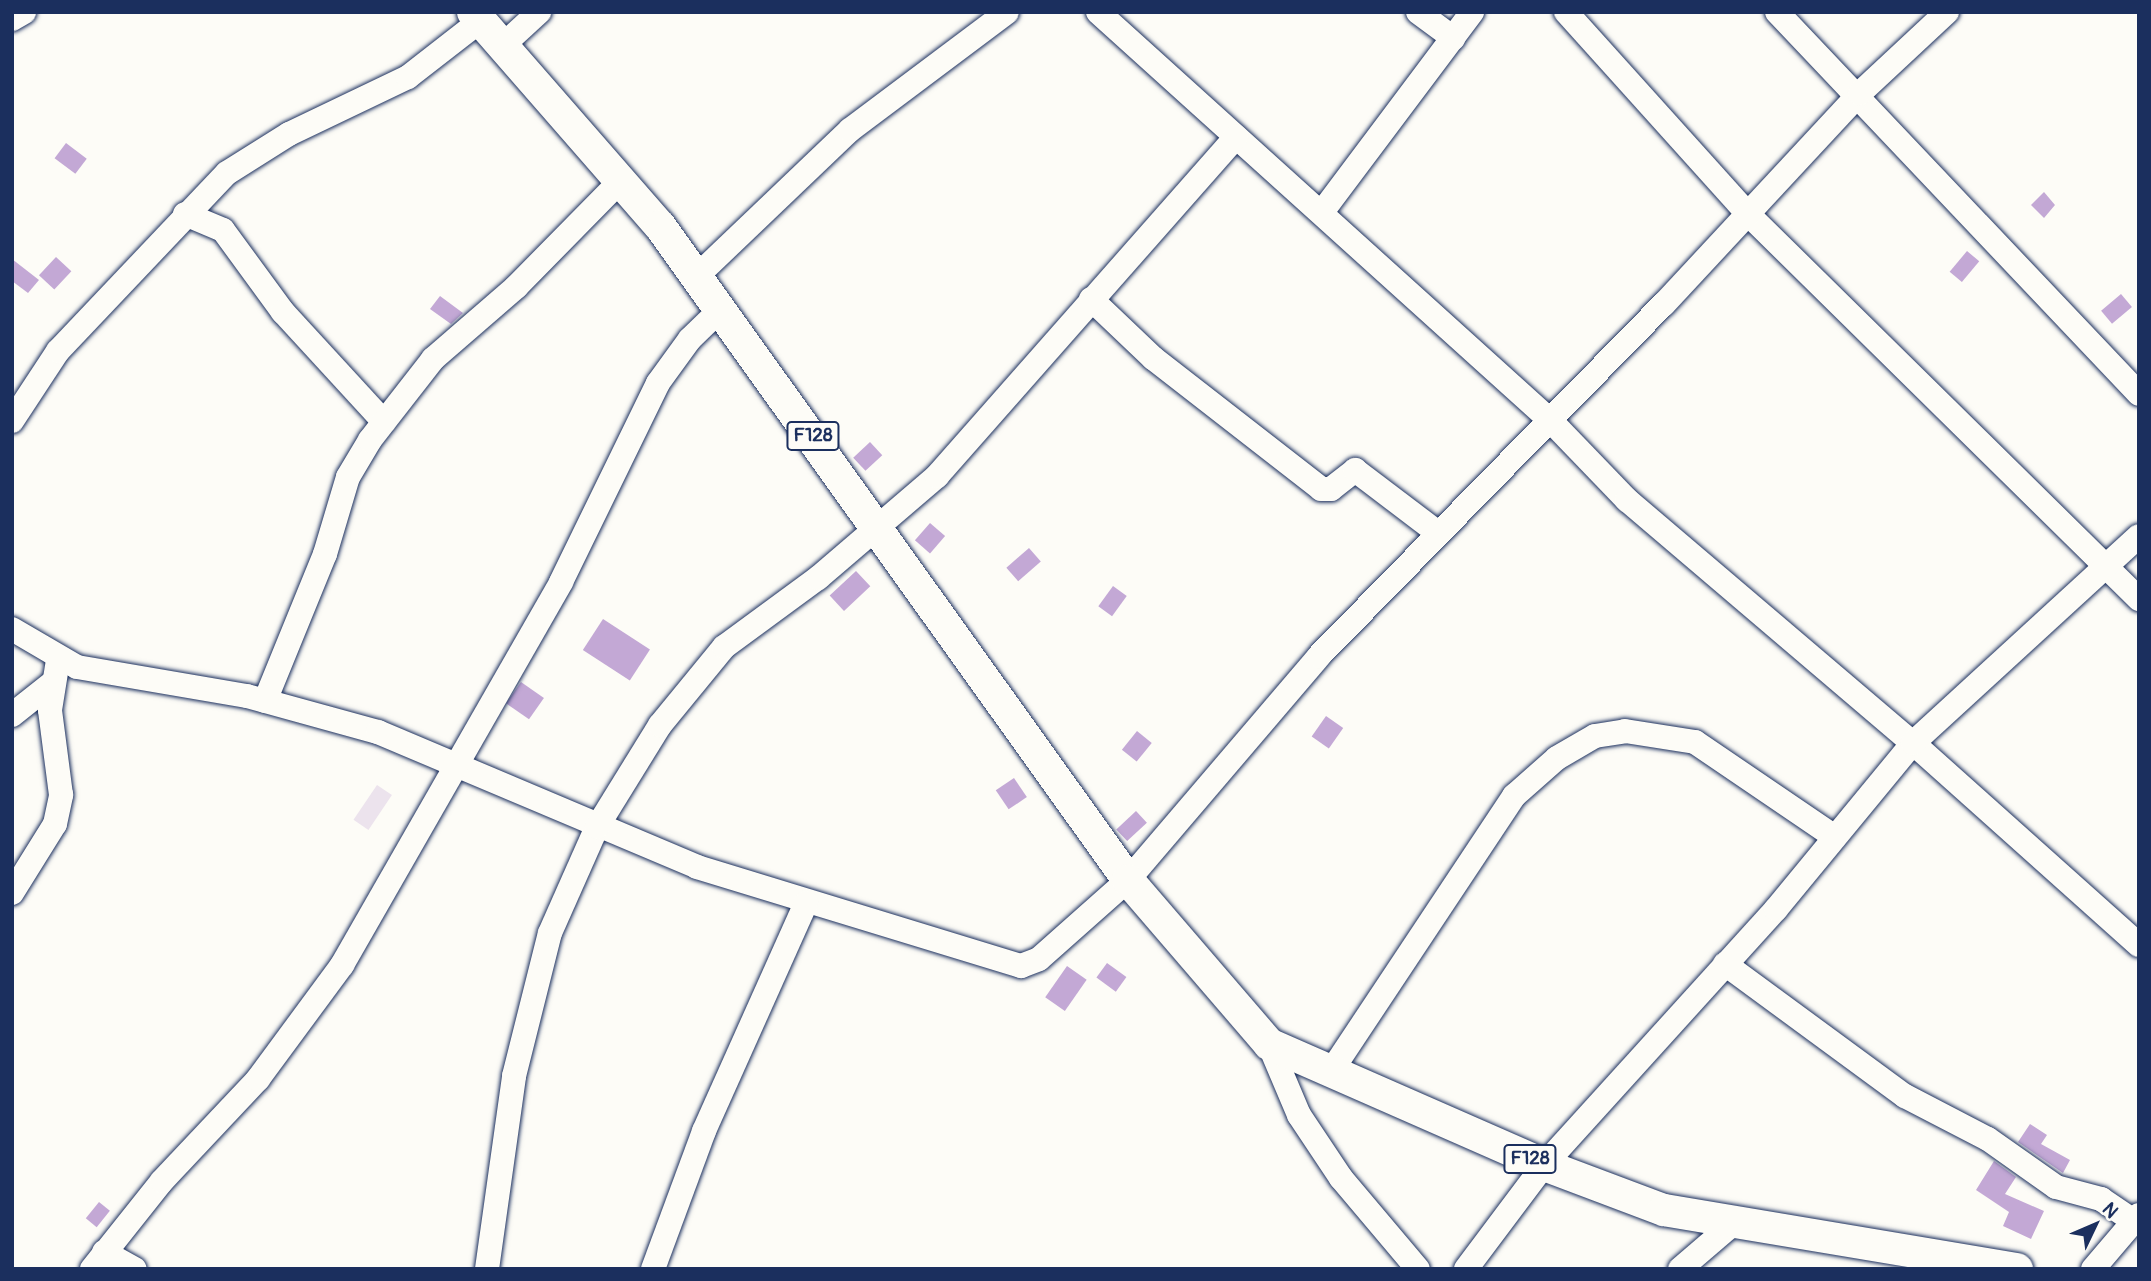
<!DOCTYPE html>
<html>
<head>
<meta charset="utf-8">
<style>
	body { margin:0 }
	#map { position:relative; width:2151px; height:1281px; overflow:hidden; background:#fdfcf7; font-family:Pangolin,sans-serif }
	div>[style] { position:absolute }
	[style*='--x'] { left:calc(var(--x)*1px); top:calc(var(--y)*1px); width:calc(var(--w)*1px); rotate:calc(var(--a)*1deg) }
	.built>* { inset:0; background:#ece3ed; transform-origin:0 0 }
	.building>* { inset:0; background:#c3a8d5; transform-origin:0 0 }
	.roads { filter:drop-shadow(0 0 2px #1b2f5e) drop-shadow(0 0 2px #1b2f5e) }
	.minor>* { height:24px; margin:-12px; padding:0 12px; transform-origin:12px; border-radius:12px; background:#fdfcf7 }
	.major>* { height:32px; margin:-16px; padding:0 16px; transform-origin:16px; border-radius:16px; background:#fdfcf7 }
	span { translate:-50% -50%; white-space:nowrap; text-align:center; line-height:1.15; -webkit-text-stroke:5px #fdfcf7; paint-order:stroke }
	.shield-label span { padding:2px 5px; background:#fdfcf7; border:2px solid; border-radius:5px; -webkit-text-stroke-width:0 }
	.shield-label { font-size:19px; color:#1b2f5e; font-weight:700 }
	.frame { position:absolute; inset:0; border:14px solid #1b2f5e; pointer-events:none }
	.north { position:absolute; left:2060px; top:1190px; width:70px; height:70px; -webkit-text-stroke:5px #fdfcf7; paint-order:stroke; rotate:46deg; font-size:19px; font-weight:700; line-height:28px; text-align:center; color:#1b2f5e }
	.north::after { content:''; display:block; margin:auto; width:24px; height:32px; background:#1b2f5e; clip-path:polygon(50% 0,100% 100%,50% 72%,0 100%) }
</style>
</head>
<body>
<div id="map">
	<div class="built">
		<div style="left:377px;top:785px;width:18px;height:42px;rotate:34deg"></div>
	</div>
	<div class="building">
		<div style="left:66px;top:143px;width:26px;height:19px;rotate:37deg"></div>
		<div style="clip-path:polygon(2044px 192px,2055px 205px,2044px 218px,2031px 205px)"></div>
		<div style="left:1967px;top:251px;width:16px;height:27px;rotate:40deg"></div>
		<div style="left:56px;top:257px;width:21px;height:25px;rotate:43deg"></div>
		<div style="clip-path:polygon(12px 259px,39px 280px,28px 293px,12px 281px)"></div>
		<div style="left:2121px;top:294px;width:17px;height:26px;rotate:50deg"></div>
		<div style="clip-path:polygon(440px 296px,463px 313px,451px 324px,430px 309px)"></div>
		<div style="left:870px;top:442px;width:18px;height:23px;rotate:47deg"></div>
		<div style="left:930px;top:523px;width:20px;height:23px;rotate:41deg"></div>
		<div style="left:1029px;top:548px;width:18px;height:30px;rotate:49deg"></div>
		<div style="left:856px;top:571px;width:21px;height:36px;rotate:47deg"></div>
		<div style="left:1113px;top:586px;width:17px;height:25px;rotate:36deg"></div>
		<div style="left:603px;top:619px;width:56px;height:37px;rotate:33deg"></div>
		<div style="left:521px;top:682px;width:28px;height:26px;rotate:35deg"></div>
		<div style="left:1326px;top:716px;width:21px;height:25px;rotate:35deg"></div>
		<div style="left:1137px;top:731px;width:19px;height:24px;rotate:39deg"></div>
		<div style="left:1014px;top:778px;width:23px;height:22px;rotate:56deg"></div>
		<div style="left:1136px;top:811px;width:16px;height:27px;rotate:47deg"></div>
		<div style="left:1107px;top:963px;width:24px;height:18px;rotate:36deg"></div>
		<div style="left:1067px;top:966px;width:24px;height:38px;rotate:35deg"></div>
		<div style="clip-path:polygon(2030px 1124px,2047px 1135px,2041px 1144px,2070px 1160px,2063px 1173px,2018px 1142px)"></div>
		<div style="clip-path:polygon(1994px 1161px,2016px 1177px,2005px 1194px,2044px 1211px,2031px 1239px,2003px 1226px,2009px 1212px,1976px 1190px)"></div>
		<div style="left:99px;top:1202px;width:14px;height:21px;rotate:39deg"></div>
	</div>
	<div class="roads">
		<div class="minor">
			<div style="--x:1098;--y:12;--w:610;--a:42.08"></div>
			<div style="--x:1551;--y:421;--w:110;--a:46.1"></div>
			<div style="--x:1627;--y:500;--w:375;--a:40.4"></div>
			<div style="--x:1913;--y:743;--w:303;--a:41.8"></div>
			<div style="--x:1418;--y:12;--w:44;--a:36.6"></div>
			<div style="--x:1566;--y:12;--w:272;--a:48"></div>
			<div style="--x:1748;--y:214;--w:549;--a:44.56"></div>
			<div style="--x:1777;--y:12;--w:526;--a:46.54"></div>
			<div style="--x:12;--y:19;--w:14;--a:-30"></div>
			<div style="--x:501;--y:47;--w:52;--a:-42.6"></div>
			<div style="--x:1322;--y:212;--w:250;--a:-53.1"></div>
			<div style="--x:185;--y:214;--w:41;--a:22.8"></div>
			<div style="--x:223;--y:230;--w:102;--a:53.8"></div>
			<div style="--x:283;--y:312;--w:149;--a:47.4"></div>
			<div style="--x:696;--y:277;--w:213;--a:-43.7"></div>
			<div style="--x:850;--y:130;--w:196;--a:-36.9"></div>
			<div style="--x:1091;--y:299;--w:86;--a:43.6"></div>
			<div style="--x:1153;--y:358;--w:213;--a:37.9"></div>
			<div style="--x:1321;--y:489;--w:10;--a:0"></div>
			<div style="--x:1331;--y:489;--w:31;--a:-38"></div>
			<div style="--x:1355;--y:470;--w:104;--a:37.2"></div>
			<div style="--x:12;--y:421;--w:84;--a:-56.7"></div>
			<div style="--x:58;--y:351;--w:245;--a:-46.5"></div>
			<div style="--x:227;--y:173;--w:73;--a:-32.2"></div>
			<div style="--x:289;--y:134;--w:132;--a:-25.6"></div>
			<div style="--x:408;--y:77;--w:91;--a:-37.9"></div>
			<div style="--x:12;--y:629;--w:75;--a:30.3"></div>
			<div style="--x:77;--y:667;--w:172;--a:9.7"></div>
			<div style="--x:247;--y:696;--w:136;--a:15.4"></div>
			<div style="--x:378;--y:732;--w:346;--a:22.9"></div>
			<div style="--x:697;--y:867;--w:339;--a:17"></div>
			<div style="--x:1021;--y:966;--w:19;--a:-21"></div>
			<div style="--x:1039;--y:959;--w:119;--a:-41.6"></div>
			<div style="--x:1128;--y:880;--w:294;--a:-49.5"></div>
			<div style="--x:1319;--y:656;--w:493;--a:-45.6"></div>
			<div style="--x:1664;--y:304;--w:288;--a:-47.1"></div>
			<div style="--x:1860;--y:93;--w:119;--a:-43"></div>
			<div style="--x:265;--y:701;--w:159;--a:-67.8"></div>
			<div style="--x:325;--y:554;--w:80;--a:-73.4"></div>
			<div style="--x:348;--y:477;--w:43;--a:-59.3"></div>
			<div style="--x:370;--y:440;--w:103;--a:-52.1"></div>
			<div style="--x:433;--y:359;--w:110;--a:-40.9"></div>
			<div style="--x:516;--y:287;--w:151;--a:-45.5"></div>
			<div style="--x:12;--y:715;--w:50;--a:-38.5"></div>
			<div style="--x:12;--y:893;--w:81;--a:-58.1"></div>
			<div style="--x:55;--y:824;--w:30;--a:-78"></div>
			<div style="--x:61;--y:795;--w:86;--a:-97.4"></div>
			<div style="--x:50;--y:710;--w:51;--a:-80.9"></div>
			<div style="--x:1725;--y:964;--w:223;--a:36.3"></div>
			<div style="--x:1905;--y:1096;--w:93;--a:27.4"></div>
			<div style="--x:1988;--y:1139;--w:83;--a:35.2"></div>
			<div style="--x:2056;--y:1187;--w:47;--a:14.9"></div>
			<div style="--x:2101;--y:1199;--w:37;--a:34"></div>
			<div style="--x:1269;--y:1044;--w:77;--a:67.1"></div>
			<div style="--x:1299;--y:1115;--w:76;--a:56.3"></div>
			<div style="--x:1341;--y:1178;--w:119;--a:49.8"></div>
			<div style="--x:1330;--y:1073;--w:333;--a:-56.4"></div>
			<div style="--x:1514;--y:796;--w:57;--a:-41.5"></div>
			<div style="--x:1557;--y:758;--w:44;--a:-30.1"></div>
			<div style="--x:1595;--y:736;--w:30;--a:-9"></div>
			<div style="--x:1625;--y:731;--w:71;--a:8.9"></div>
			<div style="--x:1695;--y:742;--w:169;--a:34.2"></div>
			<div style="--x:104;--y:1252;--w:35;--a:29"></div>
			<div style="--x:92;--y:1269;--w:112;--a:-51.5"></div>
			<div style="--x:162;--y:1181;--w:140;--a:-46.7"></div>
			<div style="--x:258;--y:1079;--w:142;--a:-53.6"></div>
			<div style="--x:342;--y:965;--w:441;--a:-60.2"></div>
			<div style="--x:561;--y:582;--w:221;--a:-64"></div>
			<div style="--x:658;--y:383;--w:54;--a:-54"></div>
			<div style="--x:690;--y:339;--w:42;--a:-44"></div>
			<div style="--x:487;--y:1269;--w:195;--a:-82"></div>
			<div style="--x:514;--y:1076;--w:147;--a:-75.9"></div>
			<div style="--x:550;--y:933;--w:116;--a:-66.1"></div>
			<div style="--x:597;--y:827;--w:120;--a:-58.3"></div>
			<div style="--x:660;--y:725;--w:101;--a:-50.6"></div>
			<div style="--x:724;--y:647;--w:117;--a:-36.3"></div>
			<div style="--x:818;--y:578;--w:157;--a:-40.6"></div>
			<div style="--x:937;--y:476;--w:452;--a:-48.6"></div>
			<div style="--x:653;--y:1269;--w:147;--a:-69.7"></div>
			<div style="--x:704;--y:1131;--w:250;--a:-65.9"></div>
			<div style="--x:1466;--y:1269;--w:130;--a:-53.1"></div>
			<div style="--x:1544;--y:1165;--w:345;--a:-47.8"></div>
			<div style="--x:1776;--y:909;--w:215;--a:-50.5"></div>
			<div style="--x:1913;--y:743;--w:306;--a:-42.5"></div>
			<div style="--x:1680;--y:1269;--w:74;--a:-40.6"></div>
			<div style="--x:2093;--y:1269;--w:71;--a:-49.6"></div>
		</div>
		<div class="major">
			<div style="--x:473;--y:12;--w:284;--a:48.9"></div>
			<div style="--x:660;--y:226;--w:804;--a:54.41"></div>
			<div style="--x:1128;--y:880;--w:216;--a:49.3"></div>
			<div style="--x:1269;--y:1044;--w:300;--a:23.7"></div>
			<div style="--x:1544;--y:1165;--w:128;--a:20.6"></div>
			<div style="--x:1664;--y:1210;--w:358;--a:9.5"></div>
		</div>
	</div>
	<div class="shield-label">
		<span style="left:813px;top:436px">F128</span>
		<span style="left:1530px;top:1159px">F128</span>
	</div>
	<div class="frame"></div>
	<div class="north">N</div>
</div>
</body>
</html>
